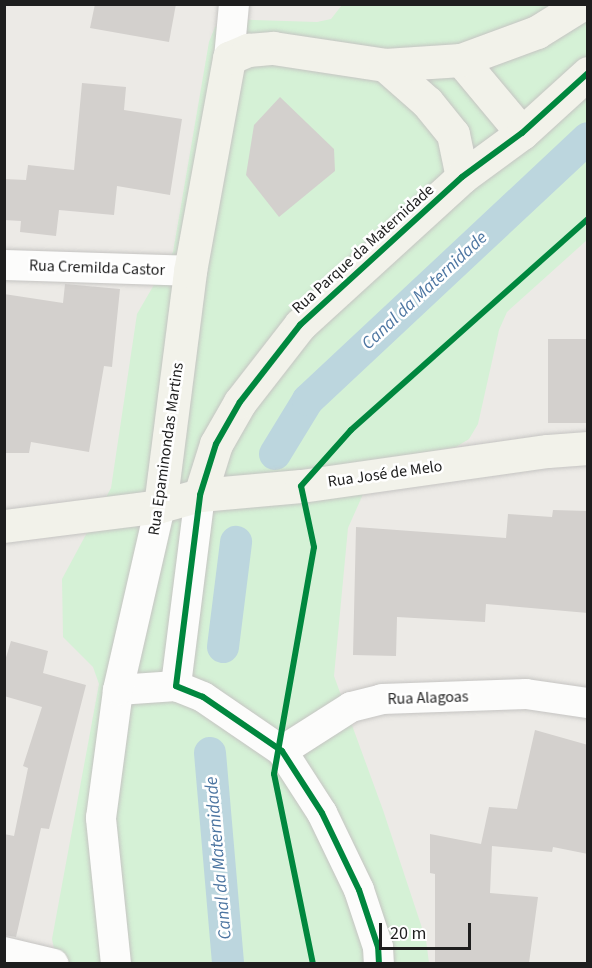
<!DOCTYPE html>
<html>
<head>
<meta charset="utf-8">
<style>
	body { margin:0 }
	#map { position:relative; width:592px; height:968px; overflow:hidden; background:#eceae6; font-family:"Source Sans 3",sans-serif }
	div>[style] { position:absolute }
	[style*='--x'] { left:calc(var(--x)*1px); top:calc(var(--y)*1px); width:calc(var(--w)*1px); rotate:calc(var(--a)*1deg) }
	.park>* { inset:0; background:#d5f1d6 }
	.canal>* { height:32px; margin:-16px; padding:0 16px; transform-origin:16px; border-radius:16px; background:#bcd6de }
	.building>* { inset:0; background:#d3d0cd; transform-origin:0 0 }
	.roads { filter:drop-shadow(0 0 2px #c5c4c2) drop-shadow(0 0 2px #c5c4c2) }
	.street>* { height:30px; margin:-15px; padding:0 15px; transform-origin:15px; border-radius:15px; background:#fcfcfb }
	.secondary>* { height:33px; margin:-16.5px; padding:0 16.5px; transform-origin:16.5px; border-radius:16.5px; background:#f2f2ea }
	.cycleway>* { height:6px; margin:-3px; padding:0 3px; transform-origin:3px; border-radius:3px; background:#00873e }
	span { translate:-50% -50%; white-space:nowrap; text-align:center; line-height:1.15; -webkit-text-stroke:5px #fff; paint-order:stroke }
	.street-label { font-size:16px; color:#1e1e1e }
	.water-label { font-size:18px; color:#4c75a1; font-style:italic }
	.frame { position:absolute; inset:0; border:6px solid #1e1e1e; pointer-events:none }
	.scale { position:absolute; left:379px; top:923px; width:92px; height:27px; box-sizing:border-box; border:3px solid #1e1e1e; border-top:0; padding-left:8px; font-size:18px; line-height:21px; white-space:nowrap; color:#1e1e1e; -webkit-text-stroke:4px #fff; paint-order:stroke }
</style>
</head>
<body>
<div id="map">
	<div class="park">
		<div style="clip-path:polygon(342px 5px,587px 5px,587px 240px,507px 312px,499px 330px,478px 424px,469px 439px,456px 447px,388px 459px,376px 465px,348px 528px,334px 676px,383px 810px,426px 940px,429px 963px,57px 963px,52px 939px,99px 684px,93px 667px,63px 637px,62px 579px,111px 488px,137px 314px,173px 252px,209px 42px,215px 27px,227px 19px,317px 22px,331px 19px)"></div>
	</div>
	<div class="canal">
		<div style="--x:275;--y:454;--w:63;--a:-58.6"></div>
		<div style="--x:308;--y:400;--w:383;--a:-43.1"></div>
		<div style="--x:223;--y:647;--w:106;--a:-82.9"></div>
		<div style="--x:210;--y:753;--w:212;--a:85.1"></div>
	</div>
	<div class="building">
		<div style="clip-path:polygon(95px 4px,176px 4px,169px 42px,90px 28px)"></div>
		<div style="clip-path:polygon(82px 83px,126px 87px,124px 110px,182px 119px,170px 195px,117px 186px,114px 215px,59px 210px,56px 236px,20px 232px,21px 221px,4px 220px,4px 179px,26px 180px,28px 165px,74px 170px)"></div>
		<div style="clip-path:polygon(280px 97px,334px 149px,335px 171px,279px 217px,246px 175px,254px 125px)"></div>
		<div style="clip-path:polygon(65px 284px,120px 289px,112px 367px,104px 366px,89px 452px,31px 442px,29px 453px,4px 453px,4px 294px,63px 303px)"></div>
		<div style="left:588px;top:339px;width:84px;height:40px;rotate:90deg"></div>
		<div style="clip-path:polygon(553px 510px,588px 511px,588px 613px,486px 604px,485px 622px,397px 617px,396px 656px,353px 655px,356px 527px,506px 538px,508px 514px,552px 517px)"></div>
		<div style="clip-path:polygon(11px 641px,48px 651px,43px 673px,86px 685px,49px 829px,41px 828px,16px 937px,4px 935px,4px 834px,14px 836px,28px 768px,23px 766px,42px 707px,4px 696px,4px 664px)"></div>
		<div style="clip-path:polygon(535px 730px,588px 745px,588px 854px,553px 847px,552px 852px,492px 846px,490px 893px,538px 897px,529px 963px,435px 963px,435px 874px,430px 873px,430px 834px,481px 844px,489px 807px,517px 809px)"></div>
	</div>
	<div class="roads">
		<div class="street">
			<div style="--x:229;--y:58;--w:54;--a:-84.7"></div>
			<div style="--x:4;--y:265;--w:186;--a:1.8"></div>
			<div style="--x:200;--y:495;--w:193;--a:97.2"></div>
			<div style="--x:176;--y:686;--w:29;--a:22"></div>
			<div style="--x:203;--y:697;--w:96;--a:34.4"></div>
			<div style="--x:282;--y:751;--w:74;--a:57.2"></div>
			<div style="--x:322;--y:813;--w:85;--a:64.3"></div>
			<div style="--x:359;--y:890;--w:60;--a:71.6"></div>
			<div style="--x:378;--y:947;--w:17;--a:87"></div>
			<div style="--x:118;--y:690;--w:58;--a:-3.9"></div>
			<div style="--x:282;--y:751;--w:82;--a:-32.5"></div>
			<div style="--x:351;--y:707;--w:32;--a:-14"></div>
			<div style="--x:382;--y:699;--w:144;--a:-2"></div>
			<div style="--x:526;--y:694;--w:63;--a:8.3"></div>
			<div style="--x:4;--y:952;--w:51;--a:13.5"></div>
			<div style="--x:116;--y:964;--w:147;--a:-95.9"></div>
			<div style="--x:101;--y:818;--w:129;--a:-82.4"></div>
			<div style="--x:118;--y:690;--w:189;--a:-77.1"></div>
		</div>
		<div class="secondary">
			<div style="--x:461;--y:60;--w:95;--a:50.1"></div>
			<div style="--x:385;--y:65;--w:56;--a:41.4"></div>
			<div style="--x:427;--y:102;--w:41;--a:50.9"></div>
			<div style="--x:453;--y:134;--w:44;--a:78.2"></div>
			<div style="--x:200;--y:495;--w:53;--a:-72.6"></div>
			<div style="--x:216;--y:444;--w:48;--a:-60.3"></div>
			<div style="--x:240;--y:402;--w:98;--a:-52.1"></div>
			<div style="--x:300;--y:325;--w:219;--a:-42.4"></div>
			<div style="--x:462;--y:177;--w:74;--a:-36.3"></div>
			<div style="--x:522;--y:133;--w:89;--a:-42.3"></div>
			<div style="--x:160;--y:506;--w:237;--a:-82.7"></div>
			<div style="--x:190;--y:271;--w:217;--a:-79.6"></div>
			<div style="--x:229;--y:58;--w:21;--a:-23"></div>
			<div style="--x:248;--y:50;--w:25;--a:-5"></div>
			<div style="--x:273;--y:48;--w:113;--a:8.6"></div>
			<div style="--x:385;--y:65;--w:76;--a:-3.8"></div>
			<div style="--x:461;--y:60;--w:81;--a:-20.2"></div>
			<div style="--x:537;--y:32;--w:53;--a:-31.9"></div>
			<div style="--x:4;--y:526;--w:157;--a:-7.3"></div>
			<div style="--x:160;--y:506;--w:41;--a:-15.4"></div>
			<div style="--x:200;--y:495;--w:101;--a:-5.1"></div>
			<div style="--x:301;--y:486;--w:249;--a:-8.1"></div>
			<div style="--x:548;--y:451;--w:40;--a:-4.3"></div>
		</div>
	</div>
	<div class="cycleway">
		<div style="--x:313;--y:964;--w:194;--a:-101.6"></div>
		<div style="--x:274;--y:774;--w:230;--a:-80"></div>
		<div style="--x:314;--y:547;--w:62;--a:-102"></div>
		<div style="--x:301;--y:486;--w:75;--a:-48.2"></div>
		<div style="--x:351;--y:430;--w:317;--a:-41.7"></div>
		<div style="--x:379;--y:964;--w:17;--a:-93"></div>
		<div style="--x:378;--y:947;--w:60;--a:-108.4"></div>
		<div style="--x:359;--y:890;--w:85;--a:-115.7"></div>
		<div style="--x:322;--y:813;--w:74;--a:-122.8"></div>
		<div style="--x:282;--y:751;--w:96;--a:-145.6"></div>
		<div style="--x:203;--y:697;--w:29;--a:-158"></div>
		<div style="--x:176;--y:686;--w:193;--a:-82.8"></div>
		<div style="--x:200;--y:495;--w:53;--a:-72.6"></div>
		<div style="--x:216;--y:444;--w:48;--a:-60.3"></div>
		<div style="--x:240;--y:402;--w:98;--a:-52.1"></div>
		<div style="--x:300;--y:325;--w:219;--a:-42.4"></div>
		<div style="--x:462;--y:177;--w:74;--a:-36.3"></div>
		<div style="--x:522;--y:133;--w:89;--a:-42.3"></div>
	</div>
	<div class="street-label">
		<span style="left:363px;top:249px;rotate:-42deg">Rua Parque da Maternidade</span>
		<span style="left:97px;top:268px;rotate:2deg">Rua Cremilda Castor</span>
		<span style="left:166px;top:449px;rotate:-82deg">Rua Epaminondas Martins</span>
		<span style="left:385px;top:474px;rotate:-8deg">Rua José de Melo</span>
		<span style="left:428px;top:698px;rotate:-2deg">Rua Alagoas</span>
	</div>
	<div class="water-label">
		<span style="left:425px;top:291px;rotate:-43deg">Canal da Maternidade</span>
		<span style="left:219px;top:858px;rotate:-95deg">Canal da Maternidade</span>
	</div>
	<div class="frame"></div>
	<div class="scale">20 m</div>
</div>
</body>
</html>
